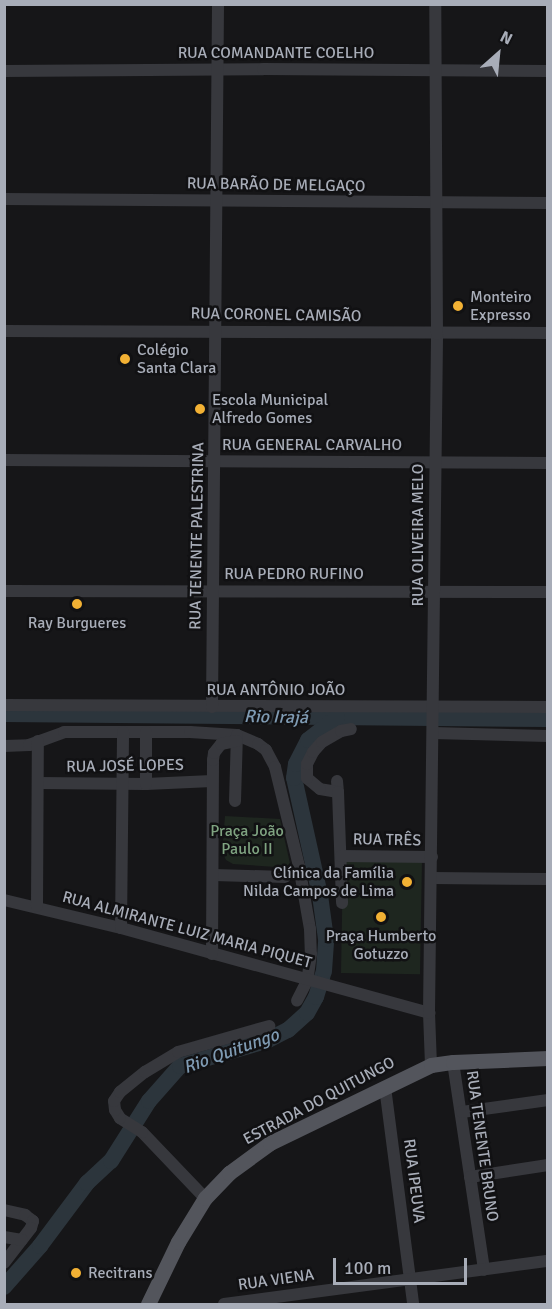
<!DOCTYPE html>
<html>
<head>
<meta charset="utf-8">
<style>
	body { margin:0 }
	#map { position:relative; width:552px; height:1309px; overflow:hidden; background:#161618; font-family:Signika,sans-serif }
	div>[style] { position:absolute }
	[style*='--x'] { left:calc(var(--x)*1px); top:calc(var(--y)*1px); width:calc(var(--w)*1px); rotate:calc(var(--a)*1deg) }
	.green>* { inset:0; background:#1e261f; transform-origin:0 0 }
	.river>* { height:16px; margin:-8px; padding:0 8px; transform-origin:8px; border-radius:8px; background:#2c353c }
	.minor>* { height:12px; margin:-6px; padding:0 6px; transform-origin:6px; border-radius:6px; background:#37383d }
	.major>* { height:15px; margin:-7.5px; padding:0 7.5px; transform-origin:7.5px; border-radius:7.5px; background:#53555c }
	.dots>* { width:16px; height:16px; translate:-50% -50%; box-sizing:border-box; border:3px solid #111113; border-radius:50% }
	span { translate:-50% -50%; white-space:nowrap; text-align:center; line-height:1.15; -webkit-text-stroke:5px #111113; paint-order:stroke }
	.street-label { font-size:16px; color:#a8adb8 }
	.poi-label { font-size:16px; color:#a8adb8 }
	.left { translate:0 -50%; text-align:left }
	.right { translate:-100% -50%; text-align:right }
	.park-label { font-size:16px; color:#7fa381 }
	.water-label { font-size:18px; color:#7f9bb3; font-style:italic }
	.frame { position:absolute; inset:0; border:6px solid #a8adb8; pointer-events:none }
	.north { position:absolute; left:468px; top:24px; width:60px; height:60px; -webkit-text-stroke:4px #111113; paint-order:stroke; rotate:27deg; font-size:16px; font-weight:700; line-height:24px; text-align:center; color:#a8adb8 }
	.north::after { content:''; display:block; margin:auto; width:21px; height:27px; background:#a8adb8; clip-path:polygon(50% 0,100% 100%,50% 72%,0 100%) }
	.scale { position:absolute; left:333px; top:1258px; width:134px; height:27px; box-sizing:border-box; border:3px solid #a8adb8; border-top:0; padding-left:8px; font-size:18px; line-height:21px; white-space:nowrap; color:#a8adb8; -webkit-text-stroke:4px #111113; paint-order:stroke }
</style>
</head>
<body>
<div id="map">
	<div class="green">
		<div style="clip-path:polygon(225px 816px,280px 819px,291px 868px,233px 864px,226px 860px,222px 852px)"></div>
		<div style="left:343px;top:859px;width:79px;height:114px;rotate:1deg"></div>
	</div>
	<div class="river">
		<div style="--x:4;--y:714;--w:544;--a:0.53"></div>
		<div style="--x:4;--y:1287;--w:55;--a:-48.7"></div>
		<div style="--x:40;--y:1246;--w:79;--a:-53.3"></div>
		<div style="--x:87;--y:1183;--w:33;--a:-43"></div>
		<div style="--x:111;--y:1161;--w:71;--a:-57.7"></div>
		<div style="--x:149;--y:1101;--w:47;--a:-48.5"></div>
		<div style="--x:180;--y:1066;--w:90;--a:-16.2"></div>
		<div style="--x:266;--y:1041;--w:25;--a:-27"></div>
		<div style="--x:288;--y:1030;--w:25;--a:-42"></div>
		<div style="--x:307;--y:1013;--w:18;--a:-61"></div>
		<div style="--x:316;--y:997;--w:27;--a:-73"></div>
		<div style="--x:324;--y:971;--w:32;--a:-86"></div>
		<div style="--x:326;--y:939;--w:44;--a:-97.8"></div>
		<div style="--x:320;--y:895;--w:120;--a:-102.5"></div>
		<div style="--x:294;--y:778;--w:14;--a:-82"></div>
		<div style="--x:296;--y:764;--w:27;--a:-63"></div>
		<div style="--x:308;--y:740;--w:37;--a:-38"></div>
	</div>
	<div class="minor">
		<div style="--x:4;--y:71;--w:259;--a:-0.4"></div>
		<div style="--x:263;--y:69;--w:285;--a:0.4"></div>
		<div style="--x:4;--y:199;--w:544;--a:0.42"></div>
		<div style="--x:4;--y:331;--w:544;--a:0.21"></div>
		<div style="--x:4;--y:460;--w:544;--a:0.32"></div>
		<div style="--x:4;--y:591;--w:544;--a:0.11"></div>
		<div style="--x:4;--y:705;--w:544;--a:0.21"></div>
		<div style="--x:212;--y:707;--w:703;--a:-89.51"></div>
		<div style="--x:433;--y:733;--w:115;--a:1.5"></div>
		<div style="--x:4;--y:746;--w:25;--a:-2"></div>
		<div style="--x:29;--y:745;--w:37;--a:-20"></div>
		<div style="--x:64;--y:732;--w:126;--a:0"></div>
		<div style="--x:190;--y:732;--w:47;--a:3.7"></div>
		<div style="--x:237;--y:735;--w:23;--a:23"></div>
		<div style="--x:258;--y:744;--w:10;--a:37"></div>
		<div style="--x:266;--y:750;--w:19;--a:62"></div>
		<div style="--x:275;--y:767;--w:102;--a:76.4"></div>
		<div style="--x:299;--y:866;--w:64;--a:80.1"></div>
		<div style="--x:310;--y:929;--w:25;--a:88"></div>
		<div style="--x:311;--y:954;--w:27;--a:98"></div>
		<div style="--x:307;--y:981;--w:22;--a:117"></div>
		<div style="--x:337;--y:781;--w:11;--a:85"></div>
		<div style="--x:338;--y:792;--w:18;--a:-171"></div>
		<div style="--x:320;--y:789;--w:17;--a:-140"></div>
		<div style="--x:307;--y:778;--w:14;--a:-90"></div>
		<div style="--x:307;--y:764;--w:13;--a:-63"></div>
		<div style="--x:313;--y:752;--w:13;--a:-48"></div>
		<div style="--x:322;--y:742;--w:22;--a:-30"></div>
		<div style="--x:341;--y:731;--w:10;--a:-11"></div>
		<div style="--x:39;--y:783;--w:107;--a:0.5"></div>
		<div style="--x:146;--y:784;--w:66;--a:-2.6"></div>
		<div style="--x:146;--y:784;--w:52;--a:-90"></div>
		<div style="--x:338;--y:792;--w:111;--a:87.9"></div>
		<div style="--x:235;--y:801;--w:66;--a:-88.3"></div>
		<div style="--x:341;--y:856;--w:91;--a:0.6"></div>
		<div style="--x:214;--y:875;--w:71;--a:1.6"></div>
		<div style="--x:432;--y:878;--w:116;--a:0.5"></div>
		<div style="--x:4;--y:900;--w:120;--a:13.5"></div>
		<div style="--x:121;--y:928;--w:320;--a:15.4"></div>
		<div style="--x:37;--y:906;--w:165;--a:-89.7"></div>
		<div style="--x:121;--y:928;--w:196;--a:-89.4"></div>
		<div style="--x:212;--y:954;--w:194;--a:-89.7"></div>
		<div style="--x:213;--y:760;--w:7;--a:-82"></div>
		<div style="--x:214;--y:753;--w:11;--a:-52"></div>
		<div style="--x:221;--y:744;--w:16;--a:-11"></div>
		<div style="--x:453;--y:1062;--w:210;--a:81.5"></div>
		<div style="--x:431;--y:1065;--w:52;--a:-92.2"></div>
		<div style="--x:429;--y:1013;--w:679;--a:-89.32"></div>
		<div style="--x:437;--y:334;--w:330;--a:-90.3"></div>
		<div style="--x:385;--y:1087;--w:219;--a:82.6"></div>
		<div style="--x:462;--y:1112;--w:87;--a:-7.9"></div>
		<div style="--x:470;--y:1177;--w:79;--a:-8.7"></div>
		<div style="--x:205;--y:1198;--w:91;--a:-133.7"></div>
		<div style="--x:142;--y:1132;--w:26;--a:-148"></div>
		<div style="--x:120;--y:1118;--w:9;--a:-122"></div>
		<div style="--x:115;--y:1110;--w:9;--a:-96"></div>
		<div style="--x:114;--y:1101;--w:11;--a:-56"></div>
		<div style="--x:120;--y:1092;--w:32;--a:-39"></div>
		<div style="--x:145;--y:1072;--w:39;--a:-31"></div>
		<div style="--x:178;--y:1052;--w:95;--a:-15.9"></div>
		<div style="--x:4;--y:1210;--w:22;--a:13"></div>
		<div style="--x:25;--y:1215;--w:10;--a:37"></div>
		<div style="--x:33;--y:1221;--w:7;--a:106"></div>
		<div style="--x:31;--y:1228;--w:44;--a:127.6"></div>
		<div style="--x:4;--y:1237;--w:18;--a:9"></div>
		<div style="--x:224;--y:1304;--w:327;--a:-7.6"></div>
	</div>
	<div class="major">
		<div style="--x:148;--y:1304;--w:69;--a:-64.2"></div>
		<div style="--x:178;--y:1242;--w:52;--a:-58.5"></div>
		<div style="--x:205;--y:1198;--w:35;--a:-46"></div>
		<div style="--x:229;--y:1173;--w:51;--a:-36.2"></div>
		<div style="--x:270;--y:1143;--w:179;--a:-25.8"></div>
		<div style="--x:431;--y:1065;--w:22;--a:-8"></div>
		<div style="--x:453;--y:1062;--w:95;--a:-2.4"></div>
	</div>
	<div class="dots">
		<div style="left:458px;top:306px;background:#f2b134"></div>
		<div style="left:125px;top:359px;background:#f2b134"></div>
		<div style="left:200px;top:409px;background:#f2b134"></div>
		<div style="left:77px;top:604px;background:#f2b134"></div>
		<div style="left:407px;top:882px;background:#f2b134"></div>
		<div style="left:381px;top:917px;background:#f2b134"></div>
		<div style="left:76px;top:1273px;background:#f2b134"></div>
	</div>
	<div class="street-label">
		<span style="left:276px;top:53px">RUA COMANDANTE COELHO</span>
		<span style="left:276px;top:185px;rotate:1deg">RUA BARÃO DE MELGAÇO</span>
		<span style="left:276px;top:315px;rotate:1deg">RUA CORONEL CAMISÃO</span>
		<span style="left:312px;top:445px">RUA GENERAL CARVALHO</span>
		<span style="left:418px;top:535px;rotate:-90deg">RUA OLIVEIRA MELO</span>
		<span style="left:197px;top:536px;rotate:-89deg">RUA TENENTE PALESTRINA</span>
		<span style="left:294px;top:574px">RUA PEDRO RUFINO</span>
		<span style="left:276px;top:690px">RUA ANTÔNIO JOÃO</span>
		<span style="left:125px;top:766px;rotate:-1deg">RUA JOSÉ LOPES</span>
		<span style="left:387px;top:840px;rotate:1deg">RUA TRÊS</span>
		<span style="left:187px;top:930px;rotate:15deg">RUA ALMIRANTE LUIZ MARIA PIQUET</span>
		<span style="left:319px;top:1101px;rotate:-28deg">ESTRADA DO QUITUNGO</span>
		<span style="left:482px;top:1146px;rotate:82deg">RUA TENENTE BRUNO</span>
		<span style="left:414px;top:1181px;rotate:83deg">RUA IPEUVA</span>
		<span style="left:276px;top:1280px;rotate:-8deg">RUA VIENA</span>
	</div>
	<div class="poi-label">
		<span class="left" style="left:470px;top:306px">Monteiro<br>Expresso</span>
		<span class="left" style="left:137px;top:359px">Colégio<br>Santa Clara</span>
		<span class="left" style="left:212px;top:409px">Escola Municipal<br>Alfredo Gomes</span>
		<span style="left:77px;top:623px">Ray Burgueres</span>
		<span class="right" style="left:394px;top:882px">Clínica da Família<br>Nilda Campos de Lima</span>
		<span style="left:381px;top:945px">Praça Humberto<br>Gotuzzo</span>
		<span class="left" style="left:88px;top:1273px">Recitrans</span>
	</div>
	<div class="park-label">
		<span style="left:247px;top:840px">Praça João<br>Paulo II</span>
	</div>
	<div class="water-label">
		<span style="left:276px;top:717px;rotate:1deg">Rio Irajá</span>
		<span style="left:231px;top:1051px;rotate:-20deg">Rio Quitungo</span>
	</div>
	<div class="frame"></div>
	<div class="north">N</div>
	<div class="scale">100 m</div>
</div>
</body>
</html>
